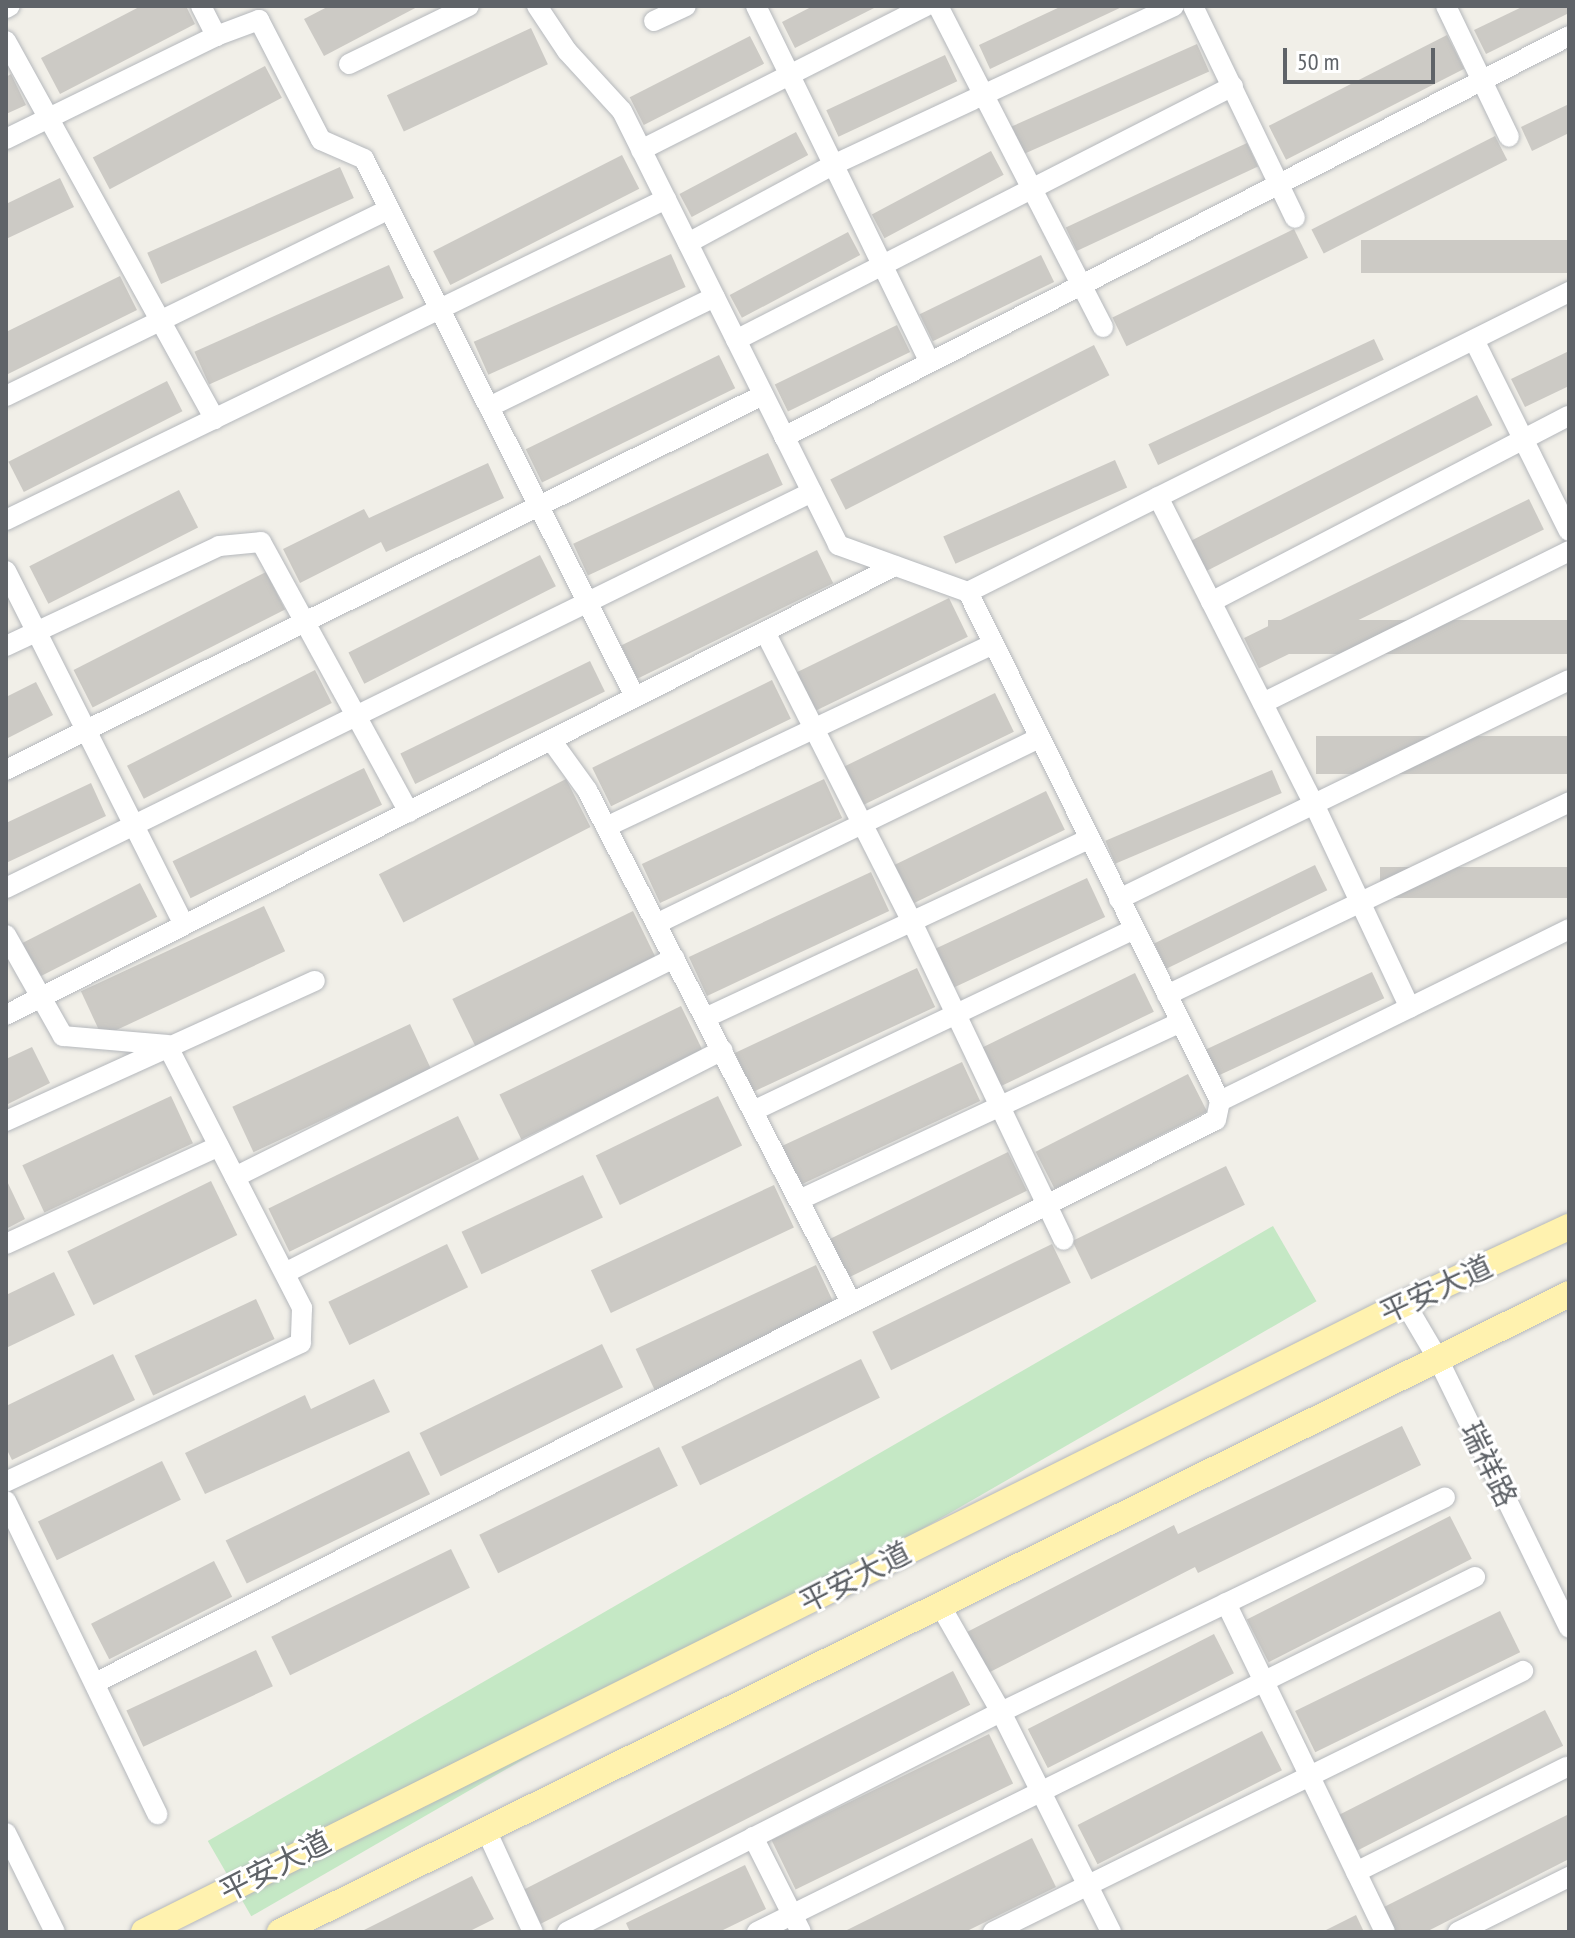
<!DOCTYPE html>
<html>
<head>
<meta charset="utf-8">
<style>
	body { margin:0 }
	#map { position:relative; width:1575px; height:1938px; overflow:hidden; background:#f1efe8; font-family:"PT Sans Narrow","Noto Sans SC",sans-serif }
	div>[style] { position:absolute }
	[style*='--x'] { left:calc(var(--x)*1px); top:calc(var(--y)*1px); width:calc(var(--w)*1px); rotate:calc(var(--a)*1deg) }
	.green>* { inset:0; background:#c5e8c5; transform-origin:0 0 }
	.building>* { inset:0; background:#cccac5; transform-origin:0 0 }
	.roads { filter:drop-shadow(0 0 2px #b5b8bc) drop-shadow(0 0 2px #b5b8bc) }
	.minor>* { height:20px; margin:-10px; padding:0 10px; transform-origin:10px; border-radius:10px; background:#fff }
	.major>* { height:26px; margin:-13px; padding:0 13px; transform-origin:13px; border-radius:13px; background:#fff2af }
	span { translate:-50% -50%; white-space:nowrap; text-align:center; line-height:1.15; -webkit-text-stroke:6px #fff; paint-order:stroke }
	.street-label { font-size:30px; color:#5f6368 }
	.frame { position:absolute; inset:0; border:8px solid #5f6368; pointer-events:none }
	.scale { position:absolute; left:1283px; top:48px; width:152px; height:36px; box-sizing:border-box; border:4px solid #5f6368; border-top:0; padding-left:10px; font-size:24px; line-height:28px; white-space:nowrap; color:#5f6368; -webkit-text-stroke:6px #fff; paint-order:stroke }
</style>
</head>
<body>
<div id="map">
	<div class="green">
		<div style="left:1273px;top:1226px;width:87px;height:1230px;rotate:60deg"></div>
	</div>
	<div class="building">
		<div style="clip-path:polygon(141px 6px,186px 6px,195px 24px,60px 94px,41px 58px)"></div>
		<div style="clip-path:polygon(329px 6px,419px 6px,324px 56px,304px 19px)"></div>
		<div style="clip-path:polygon(813px 6px,878px 6px,795px 48px,782px 22px)"></div>
		<div style="clip-path:polygon(1062px 6px,1124px 6px,990px 69px,979px 45px)"></div>
		<div style="clip-path:polygon(1524px 6px,1569px 6px,1569px 13px,1486px 54px,1474px 30px)"></div>
		<div style="left:531px;top:28px;width:40px;height:159px;rotate:65deg"></div>
		<div style="left:1447px;top:35px;width:38px;height:200px;rotate:63deg"></div>
		<div style="left:750px;top:36px;width:31px;height:135px;rotate:63deg"></div>
		<div style="left:1197px;top:44px;width:30px;height:203px;rotate:66deg"></div>
		<div style="left:945px;top:55px;width:29px;height:131px;rotate:65deg"></div>
		<div style="left:265px;top:66px;width:36px;height:195px;rotate:62deg"></div>
		<div style="clip-path:polygon(11px 74px,26px 105px,6px 114px,6px 77px)"></div>
		<div style="clip-path:polygon(1569px 104px,1569px 133px,1532px 151px,1521px 127px)"></div>
		<div style="left:796px;top:132px;width:26px;height:132px;rotate:62deg"></div>
		<div style="left:1495px;top:136px;width:27px;height:206px;rotate:63deg"></div>
		<div style="left:1247px;top:143px;width:26px;height:200px;rotate:65deg"></div>
		<div style="left:991px;top:151px;width:27px;height:135px;rotate:62deg"></div>
		<div style="left:622px;top:155px;width:38px;height:212px;rotate:63deg"></div>
		<div style="left:340px;top:167px;width:34px;height:211px;rotate:66deg"></div>
		<div style="clip-path:polygon(60px 178px,74px 207px,6px 239px,6px 204px)"></div>
		<div style="left:1294px;top:229px;width:32px;height:202px;rotate:64deg"></div>
		<div style="left:848px;top:232px;width:26px;height:134px;rotate:62deg"></div>
		<div style="left:1569px;top:240px;width:33px;height:208px;rotate:90deg"></div>
		<div style="left:671px;top:254px;width:36px;height:216px;rotate:66deg"></div>
		<div style="left:1041px;top:255px;width:30px;height:135px;rotate:64deg"></div>
		<div style="left:389px;top:265px;width:36px;height:213px;rotate:66deg"></div>
		<div style="clip-path:polygon(120px 276px,137px 310px,6px 375px,6px 332px)"></div>
		<div style="left:897px;top:325px;width:30px;height:136px;rotate:64deg"></div>
		<div style="left:1374px;top:339px;width:23px;height:249px;rotate:65deg"></div>
		<div style="left:1094px;top:345px;width:34px;height:296px;rotate:63deg"></div>
		<div style="clip-path:polygon(1569px 351px,1569px 386px,1525px 407px,1511px 379px)"></div>
		<div style="left:719px;top:355px;width:37px;height:215px;rotate:64deg"></div>
		<div style="left:167px;top:381px;width:34px;height:178px;rotate:63deg"></div>
		<div style="left:1477px;top:395px;width:34px;height:322px;rotate:63deg"></div>
		<div style="left:768px;top:453px;width:35px;height:215px;rotate:65deg"></div>
		<div style="left:1115px;top:460px;width:30px;height:188px;rotate:66deg"></div>
		<div style="clip-path:polygon(488px 463px,504px 498px,386px 552px,381px 542px,300px 583px,283px 549px,364px 509px,369px 518px)"></div>
		<div style="left:179px;top:490px;width:42px;height:168px;rotate:63deg"></div>
		<div style="left:1529px;top:499px;width:34px;height:317px;rotate:64deg"></div>
		<div style="left:817px;top:550px;width:37px;height:218px;rotate:64deg"></div>
		<div style="left:540px;top:555px;width:35px;height:215px;rotate:63deg"></div>
		<div style="left:266px;top:572px;width:42px;height:216px;rotate:63deg"></div>
		<div style="left:949px;top:598px;width:43px;height:171px;rotate:64deg"></div>
		<div style="left:1569px;top:620px;width:34px;height:301px;rotate:90deg"></div>
		<div style="left:590px;top:661px;width:34px;height:211px;rotate:64deg"></div>
		<div style="left:315px;top:670px;width:37px;height:211px;rotate:63deg"></div>
		<div style="left:772px;top:680px;width:43px;height:200px;rotate:64deg"></div>
		<div style="clip-path:polygon(36px 682px,53px 715px,6px 739px,6px 697px)"></div>
		<div style="left:995px;top:693px;width:43px;height:171px;rotate:64deg"></div>
		<div style="left:1569px;top:736px;width:38px;height:253px;rotate:90deg"></div>
		<div style="left:364px;top:768px;width:41px;height:213px;rotate:64deg"></div>
		<div style="left:1272px;top:770px;width:25px;height:181px;rotate:67deg"></div>
		<div style="left:566px;top:779px;width:54px;height:210px;rotate:63deg"></div>
		<div style="left:824px;top:779px;width:43px;height:201px;rotate:65deg"></div>
		<div style="clip-path:polygon(91px 783px,106px 816px,6px 863px,6px 823px)"></div>
		<div style="left:1046px;top:791px;width:43px;height:171px;rotate:64deg"></div>
		<div style="left:1315px;top:865px;width:28px;height:179px;rotate:64deg"></div>
		<div style="left:1569px;top:867px;width:31px;height:189px;rotate:90deg"></div>
		<div style="left:871px;top:872px;width:43px;height:201px;rotate:65deg"></div>
		<div style="left:1087px;top:878px;width:43px;height:171px;rotate:65deg"></div>
		<div style="left:140px;top:883px;width:38px;height:132px;rotate:63deg"></div>
		<div style="left:264px;top:906px;width:50px;height:202px;rotate:65deg"></div>
		<div style="left:633px;top:911px;width:52px;height:201px;rotate:64deg"></div>
		<div style="left:917px;top:968px;width:43px;height:201px;rotate:65deg"></div>
		<div style="left:1372px;top:972px;width:29px;height:184px;rotate:65deg"></div>
		<div style="left:1135px;top:973px;width:43px;height:171px;rotate:64deg"></div>
		<div style="left:681px;top:1006px;width:50px;height:202px;rotate:64deg"></div>
		<div style="left:410px;top:1024px;width:50px;height:196px;rotate:65deg"></div>
		<div style="clip-path:polygon(32px 1047px,50px 1083px,6px 1105px,6px 1059px)"></div>
		<div style="left:962px;top:1062px;width:43px;height:201px;rotate:65deg"></div>
		<div style="left:1188px;top:1074px;width:42px;height:171px;rotate:63deg"></div>
		<div style="left:171px;top:1096px;width:52px;height:164px;rotate:65deg"></div>
		<div style="left:718px;top:1096px;width:55px;height:136px;rotate:64deg"></div>
		<div style="left:458px;top:1116px;width:48px;height:211px;rotate:64deg"></div>
		<div style="left:1008px;top:1152px;width:43px;height:200px;rotate:64deg"></div>
		<div style="left:1226px;top:1166px;width:43px;height:171px;rotate:64deg"></div>
		<div style="left:583px;top:1175px;width:47px;height:134px;rotate:65deg"></div>
		<div style="clip-path:polygon(6px 1179px,25px 1219px,6px 1229px)"></div>
		<div style="left:211px;top:1181px;width:60px;height:160px;rotate:64deg"></div>
		<div style="left:774px;top:1185px;width:47px;height:202px;rotate:65deg"></div>
		<div style="left:447px;top:1244px;width:48px;height:132px;rotate:64deg"></div>
		<div style="left:1052px;top:1244px;width:43px;height:200px;rotate:64deg"></div>
		<div style="left:816px;top:1265px;width:47px;height:199px;rotate:65deg"></div>
		<div style="clip-path:polygon(54px 1272px,75px 1315px,6px 1348px,6px 1295px)"></div>
		<div style="left:256px;top:1299px;width:44px;height:134px;rotate:65deg"></div>
		<div style="left:602px;top:1344px;width:48px;height:203px;rotate:64deg"></div>
		<div style="clip-path:polygon(113px 1354px,135px 1400px,12px 1460px,6px 1448px,6px 1406px)"></div>
		<div style="left:861px;top:1359px;width:43px;height:200px;rotate:64deg"></div>
		<div style="clip-path:polygon(374px 1379px,390px 1412px,205px 1494px,185px 1453px,305px 1395px,311px 1409px)"></div>
		<div style="clip-path:polygon(1402px 1426px,1421px 1465px,1198px 1573px,1195px 1567px,988px 1673px,967px 1632px,1174px 1525px,1178px 1534px)"></div>
		<div style="left:659px;top:1447px;width:43px;height:200px;rotate:64deg"></div>
		<div style="left:409px;top:1451px;width:48px;height:204px;rotate:64deg"></div>
		<div style="left:162px;top:1461px;width:43px;height:138px;rotate:64deg"></div>
		<div style="left:1450px;top:1516px;width:48px;height:228px;rotate:63deg"></div>
		<div style="left:451px;top:1549px;width:43px;height:200px;rotate:64deg"></div>
		<div style="left:214px;top:1561px;width:40px;height:138px;rotate:63deg"></div>
		<div style="left:1500px;top:1611px;width:46px;height:228px;rotate:64deg"></div>
		<div style="left:1214px;top:1634px;width:44px;height:209px;rotate:63deg"></div>
		<div style="left:256px;top:1650px;width:40px;height:143px;rotate:65deg"></div>
		<div style="left:953px;top:1671px;width:38px;height:482px;rotate:63deg"></div>
		<div style="left:1545px;top:1710px;width:40px;height:232px;rotate:63deg"></div>
		<div style="left:1262px;top:1731px;width:44px;height:207px;rotate:63deg"></div>
		<div style="left:989px;top:1734px;width:55px;height:242px;rotate:64deg"></div>
		<div style="clip-path:polygon(1569px 1814px,1569px 1859px,1426px 1932px,1394px 1932px,1382px 1908px)"></div>
		<div style="clip-path:polygon(1032px 1838px,1056px 1887px,965px 1932px,843px 1932px)"></div>
		<div style="clip-path:polygon(745px 1865px,766px 1909px,719px 1932px,630px 1932px,626px 1923px)"></div>
		<div style="clip-path:polygon(472px 1876px,494px 1919px,468px 1932px,360px 1932px)"></div>
		<div style="clip-path:polygon(1356px 1915px,1364px 1932px,1322px 1932px)"></div>
	</div>
	<div class="roads">
		<div class="minor">
			<div style="--x:201;--y:6;--w:34;--a:63"></div>
			<div style="--x:216;--y:36;--w:46;--a:-20.4"></div>
			<div style="--x:259;--y:20;--w:135;--a:62.7"></div>
			<div style="--x:321;--y:140;--w:47;--a:23.8"></div>
			<div style="--x:364;--y:159;--w:602;--a:63.26"></div>
			<div style="--x:537;--y:6;--w:54;--a:56.3"></div>
			<div style="--x:567;--y:51;--w:81;--a:47.5"></div>
			<div style="--x:622;--y:111;--w:485;--a:63.5"></div>
			<div style="--x:838;--y:545;--w:138;--a:19.9"></div>
			<div style="--x:968;--y:592;--w:568;--a:63.66"></div>
			<div style="--x:1220;--y:1101;--w:389;--a:-26.2"></div>
			<div style="--x:756;--y:6;--w:393;--a:64"></div>
			<div style="--x:938;--y:6;--w:361;--a:62.8"></div>
			<div style="--x:1193;--y:6;--w:235;--a:64.3"></div>
			<div style="--x:1446;--y:6;--w:145;--a:64.3"></div>
			<div style="--x:6;--y:8;--w:4;--a:-27"></div>
			<div style="--x:654;--y:21;--w:35;--a:-25"></div>
			<div style="--x:6;--y:41;--w:432;--a:61.1"></div>
			<div style="--x:349;--y:64;--w:133;--a:-25.8"></div>
			<div style="--x:6;--y:139;--w:234;--a:-26.1"></div>
			<div style="--x:641;--y:150;--w:319;--a:-26.8"></div>
			<div style="--x:688;--y:243;--w:165;--a:-28.3"></div>
			<div style="--x:833;--y:165;--w:376;--a:-25"></div>
			<div style="--x:736;--y:340;--w:558;--a:-27.07"></div>
			<div style="--x:1474;--y:340;--w:213;--a:63.6"></div>
			<div style="--x:6;--y:396;--w:426;--a:-26"></div>
			<div style="--x:489;--y:407;--w:251;--a:-26"></div>
			<div style="--x:784;--y:437;--w:881;--a:-27.06"></div>
			<div style="--x:1158;--y:497;--w:344;--a:63.1"></div>
			<div style="--x:1314;--y:804;--w:225;--a:64.8"></div>
			<div style="--x:6;--y:520;--w:734;--a:-25.94"></div>
			<div style="--x:6;--y:571;--w:396;--a:63.3"></div>
			<div style="--x:968;--y:592;--w:672;--a:-26.53"></div>
			<div style="--x:1211;--y:602;--w:403;--a:-27.5"></div>
			<div style="--x:765;--y:632;--w:325;--a:63.1"></div>
			<div style="--x:912;--y:922;--w:352;--a:64.5"></div>
			<div style="--x:6;--y:646;--w:235;--a:-25.1"></div>
			<div style="--x:219;--y:546;--w:42;--a:-5.4"></div>
			<div style="--x:261;--y:542;--w:308;--a:61.3"></div>
			<div style="--x:1263;--y:703;--w:342;--a:-26.4"></div>
			<div style="--x:551;--y:740;--w:62;--a:54.2"></div>
			<div style="--x:587;--y:790;--w:576;--a:62.72"></div>
			<div style="--x:6;--y:770;--w:845;--a:-26.35"></div>
			<div style="--x:606;--y:827;--w:428;--a:-25.3"></div>
			<div style="--x:6;--y:888;--w:898;--a:-26.17"></div>
			<div style="--x:1119;--y:899;--w:500;--a:-25.95"></div>
			<div style="--x:656;--y:924;--w:426;--a:-25.9"></div>
			<div style="--x:6;--y:935;--w:116;--a:60.6"></div>
			<div style="--x:63;--y:1036;--w:104;--a:4.9"></div>
			<div style="--x:167;--y:1045;--w:296;--a:62.8"></div>
			<div style="--x:302;--y:1308;--w:35;--a:92"></div>
			<div style="--x:301;--y:1343;--w:326;--a:154.8"></div>
			<div style="--x:1167;--y:995;--w:446;--a:-25.6"></div>
			<div style="--x:6;--y:1015;--w:996;--a:-26.8"></div>
			<div style="--x:705;--y:1018;--w:424;--a:-25"></div>
			<div style="--x:753;--y:1111;--w:422;--a:-25.5"></div>
			<div style="--x:6;--y:1121;--w:339;--a:-24.4"></div>
			<div style="--x:235;--y:1177;--w:491;--a:-26.5"></div>
			<div style="--x:799;--y:1200;--w:421;--a:-25"></div>
			<div style="--x:6;--y:1244;--w:234;--a:-24.7"></div>
			<div style="--x:285;--y:1273;--w:491;--a:-27"></div>
			<div style="--x:1405;--y:1303;--w:65;--a:59.5"></div>
			<div style="--x:1438;--y:1359;--w:299;--a:64"></div>
			<div style="--x:6;--y:1501;--w:348;--a:64.2"></div>
			<div style="--x:1226;--y:1603;--w:365;--a:64.2"></div>
			<div style="--x:940;--y:1605;--w:123;--a:60.3"></div>
			<div style="--x:1001;--y:1712;--w:246;--a:63.4"></div>
			<div style="--x:95;--y:1683;--w:1254;--a:-26.67"></div>
			<div style="--x:1216;--y:1120;--w:19;--a:-78"></div>
			<div style="--x:486;--y:1830;--w:112;--a:65.3"></div>
			<div style="--x:6;--y:1833;--w:110;--a:63.7"></div>
			<div style="--x:753;--y:1837;--w:106;--a:63.2"></div>
			<div style="--x:1356;--y:1872;--w:236;--a:-26.5"></div>
			<div style="--x:567;--y:1932;--w:487;--a:-26.9"></div>
			<div style="--x:1001;--y:1712;--w:493;--a:-25.8"></div>
			<div style="--x:757;--y:1932;--w:801;--a:-26.31"></div>
			<div style="--x:993;--y:1932;--w:591;--a:-26.22"></div>
			<div style="--x:1458;--y:1932;--w:124;--a:-26.4"></div>
		</div>
		<div class="major">
			<div style="--x:144;--y:1932;--w:1409;--a:-26.51"></div>
			<div style="--x:1405;--y:1303;--w:181;--a:-24.9"></div>
			<div style="--x:280;--y:1932;--w:1438;--a:-26.33"></div>
		</div>
	</div>
	<div class="street-label">
		<span style="left:1436px;top:1289px;rotate:-25deg">平安大道</span>
		<span style="left:1489px;top:1464px;rotate:64deg">瑞祥路</span>
		<span style="left:855px;top:1577px;rotate:-27deg">平安大道</span>
		<span style="left:275px;top:1866px;rotate:-27deg">平安大道</span>
	</div>
	<div class="frame"></div>
	<div class="scale">50 m</div>
</div>
</body>
</html>
